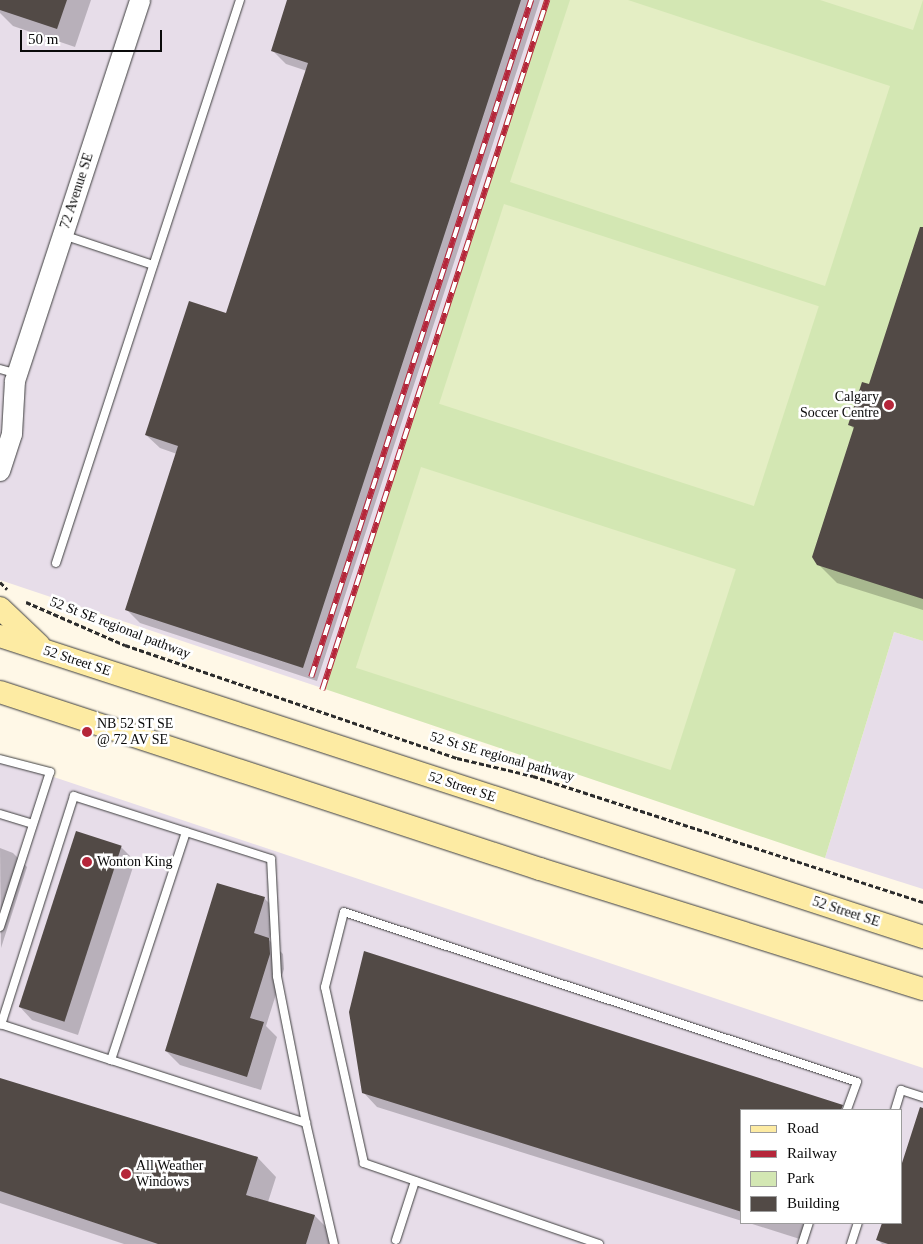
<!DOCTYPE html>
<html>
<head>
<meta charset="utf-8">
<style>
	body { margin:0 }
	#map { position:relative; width:923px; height:1244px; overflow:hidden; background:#fff8e7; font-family:"Times New Roman",serif }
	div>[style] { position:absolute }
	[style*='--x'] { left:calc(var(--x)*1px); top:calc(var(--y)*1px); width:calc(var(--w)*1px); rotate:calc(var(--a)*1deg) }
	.industrial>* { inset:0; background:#e7dde9 }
	.green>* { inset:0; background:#d3e7b3 }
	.pitch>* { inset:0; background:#e4eec4; transform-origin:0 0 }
	.shadow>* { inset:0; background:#0003 }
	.building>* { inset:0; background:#524a46; transform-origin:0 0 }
	.path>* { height:3px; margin-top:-1.5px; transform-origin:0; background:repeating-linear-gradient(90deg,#2c2c2c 0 5px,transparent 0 7.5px) }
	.roads { filter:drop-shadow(0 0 1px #3d3d3d) drop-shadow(0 0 1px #3d3d3d) }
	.service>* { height:8px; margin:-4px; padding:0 4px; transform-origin:4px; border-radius:4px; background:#fff }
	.tertiary>* { height:20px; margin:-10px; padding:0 10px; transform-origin:10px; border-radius:10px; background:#fff }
	.secondary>* { height:22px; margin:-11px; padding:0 11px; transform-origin:11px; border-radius:11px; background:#fdeba3 }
	.rail>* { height:5.5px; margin-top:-2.75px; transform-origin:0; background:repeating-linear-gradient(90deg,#fff 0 11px,#b5263a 0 22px); box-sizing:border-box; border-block:1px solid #b5263a }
	.dots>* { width:14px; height:14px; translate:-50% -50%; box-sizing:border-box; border:2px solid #fff; border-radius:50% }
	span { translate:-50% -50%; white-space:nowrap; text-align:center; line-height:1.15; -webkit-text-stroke:5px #fff; paint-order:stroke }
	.street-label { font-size:14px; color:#0a0a0a }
	.poi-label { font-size:14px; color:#0a0a0a }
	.right { translate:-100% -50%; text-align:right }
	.left { translate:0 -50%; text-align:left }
	.legend { position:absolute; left:740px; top:1109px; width:162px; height:115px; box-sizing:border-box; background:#fff; border:1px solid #9d9d9d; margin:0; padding:6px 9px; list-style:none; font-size:15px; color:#0a0a0a }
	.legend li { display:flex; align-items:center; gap:10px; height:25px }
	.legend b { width:25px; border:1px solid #9d9d9d }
	.scale { position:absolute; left:20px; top:30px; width:142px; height:22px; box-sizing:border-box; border:2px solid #0a0a0a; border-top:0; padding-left:6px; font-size:15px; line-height:18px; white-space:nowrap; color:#0a0a0a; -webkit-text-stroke:4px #fff; paint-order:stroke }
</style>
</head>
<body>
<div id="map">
	<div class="industrial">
		<div style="clip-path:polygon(0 0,544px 0,322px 688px,0 580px)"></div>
		<div style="clip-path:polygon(894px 632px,923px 641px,923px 889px,825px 858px)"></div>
		<div style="clip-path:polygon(evenodd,0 759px,923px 1068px,923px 1244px,0 1244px,0 759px,742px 1110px,902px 1110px,902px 1223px,742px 1223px,742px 1110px)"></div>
	</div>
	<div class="green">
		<div style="clip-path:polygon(544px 0,923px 0,923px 641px,894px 632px,825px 858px,322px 688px)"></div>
	</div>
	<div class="pitch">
		<div style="clip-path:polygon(570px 0,628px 0,890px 86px,825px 286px,510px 182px)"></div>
		<div style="clip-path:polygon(820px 0,923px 0,913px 30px)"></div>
		<div style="left:504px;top:204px;width:331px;height:210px;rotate:18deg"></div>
		<div style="left:421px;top:467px;width:331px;height:211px;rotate:18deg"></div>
	</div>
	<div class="shadow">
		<div style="clip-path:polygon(0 0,91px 0,75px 47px,13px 26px,0 13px)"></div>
		<div style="clip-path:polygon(289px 0,540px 0,317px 681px,140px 623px,126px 609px,177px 454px,160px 448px,146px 435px,227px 314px,307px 71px,286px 64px,272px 50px)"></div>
		<div style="clip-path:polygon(923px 253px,923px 610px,837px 583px,818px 564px,855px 430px,850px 425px,870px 385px)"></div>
		<div style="clip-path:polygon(121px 847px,135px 861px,78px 1035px,32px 1020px,19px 1006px)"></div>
		<div style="clip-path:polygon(0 848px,13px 853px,27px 867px,1px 948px)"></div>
		<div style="clip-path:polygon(264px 898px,278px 912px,269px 940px,283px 954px,284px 969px,266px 1026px,277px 1037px,261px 1090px,180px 1065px,166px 1051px)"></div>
		<div style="clip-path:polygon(0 1079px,258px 1158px,276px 1177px,268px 1202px,315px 1216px,333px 1234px,330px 1244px,124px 1244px,0 1203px)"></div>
		<div style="clip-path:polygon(363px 1092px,833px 1103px,840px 1110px,742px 1110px,742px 1221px,377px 1107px)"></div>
		<div style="clip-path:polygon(916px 1124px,923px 1126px,923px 1244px,882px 1244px,878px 1240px,883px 1223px,902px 1223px,902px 1167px)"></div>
		<div style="clip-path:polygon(749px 1223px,812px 1223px,806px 1241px)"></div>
	</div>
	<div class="building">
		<div style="clip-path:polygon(0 0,67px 0,57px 29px,0 10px)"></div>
		<div style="clip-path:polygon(287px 0,521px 0,303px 668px,125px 610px,178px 446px,145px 435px,189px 301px,226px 313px,308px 63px,271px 51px)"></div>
		<div style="clip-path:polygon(920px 227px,923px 227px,923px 599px,817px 565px,812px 557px,854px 427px,848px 425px,862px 382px,869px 384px)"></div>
		<div style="left:76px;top:831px;width:48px;height:185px;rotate:18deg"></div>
		<div style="clip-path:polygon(217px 883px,265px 897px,254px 933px,269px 938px,270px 954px,250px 1018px,264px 1022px,247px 1077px,165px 1051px)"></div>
		<div style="clip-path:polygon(364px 951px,843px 1105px,841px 1110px,742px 1110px,742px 1212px,362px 1093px,349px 1012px)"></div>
		<div style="clip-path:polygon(0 1078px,258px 1157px,246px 1195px,315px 1215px,306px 1244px,158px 1244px,0 1191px)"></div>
		<div style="clip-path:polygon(920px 1107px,923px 1108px,923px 1244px,888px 1244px,876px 1240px,882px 1223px,902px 1223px,902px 1163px)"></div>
	</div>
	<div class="path">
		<div style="--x:0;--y:582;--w:10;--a:45"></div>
		<div style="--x:26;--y:602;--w:108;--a:23.5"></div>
		<div style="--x:125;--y:645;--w:351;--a:18.8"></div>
		<div style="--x:457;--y:758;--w:78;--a:13.3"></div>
		<div style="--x:533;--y:776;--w:410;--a:17.9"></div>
	</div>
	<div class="roads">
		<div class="service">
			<div style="--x:63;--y:235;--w:95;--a:18.4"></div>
			<div style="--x:0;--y:369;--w:18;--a:16"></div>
			<div style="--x:56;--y:563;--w:592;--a:-71.9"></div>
			<div style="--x:0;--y:759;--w:52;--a:14.6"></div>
			<div style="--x:50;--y:772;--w:163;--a:107.9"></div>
			<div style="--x:0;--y:814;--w:34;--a:17"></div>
			<div style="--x:0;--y:1024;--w:117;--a:18"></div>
			<div style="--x:111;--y:1060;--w:205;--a:17.9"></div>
			<div style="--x:306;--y:1123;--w:150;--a:-101.2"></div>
			<div style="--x:277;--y:976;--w:117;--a:-92.9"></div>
			<div style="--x:271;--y:859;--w:207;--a:-162.3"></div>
			<div style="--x:74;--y:796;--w:240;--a:107.7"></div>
			<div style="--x:111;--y:1060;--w:240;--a:-71.8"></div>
			<div style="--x:895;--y:1110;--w:21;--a:-73"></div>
			<div style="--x:901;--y:1090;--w:23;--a:18"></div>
			<div style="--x:306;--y:1123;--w:124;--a:77"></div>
			<div style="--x:396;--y:1240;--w:62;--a:-72.1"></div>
			<div style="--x:599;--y:1244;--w:249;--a:-161"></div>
			<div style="--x:364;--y:1163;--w:180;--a:-102.5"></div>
			<div style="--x:325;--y:987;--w:77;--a:-75.8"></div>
			<div style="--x:344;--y:912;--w:540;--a:18.33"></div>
			<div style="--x:857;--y:1082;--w:30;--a:110"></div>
			<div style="--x:802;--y:1244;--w:22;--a:-72"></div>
			<div style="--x:851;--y:1244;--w:22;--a:-72"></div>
		</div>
		<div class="tertiary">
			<div style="--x:0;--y:471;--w:39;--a:-72"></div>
			<div style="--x:12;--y:434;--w:53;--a:-86.8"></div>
			<div style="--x:15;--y:381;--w:401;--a:-71.8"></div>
		</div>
		<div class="secondary">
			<div style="--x:0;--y:608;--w:54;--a:43.5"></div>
			<div style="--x:0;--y:636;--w:971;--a:18.06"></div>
			<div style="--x:0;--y:692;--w:568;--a:18.15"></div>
			<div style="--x:540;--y:869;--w:401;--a:17.4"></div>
		</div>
	</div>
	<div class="rail">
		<div style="--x:311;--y:677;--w:712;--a:-72"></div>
		<div style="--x:322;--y:690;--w:726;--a:-71.94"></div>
	</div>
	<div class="dots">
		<div style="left:889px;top:405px;background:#b5263a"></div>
		<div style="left:87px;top:732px;background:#b5263a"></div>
		<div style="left:87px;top:862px;background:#b5263a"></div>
		<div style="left:126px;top:1174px;background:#b5263a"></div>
	</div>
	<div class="street-label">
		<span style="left:77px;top:191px;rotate:-72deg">72 Avenue SE</span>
		<span style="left:120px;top:628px;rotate:21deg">52 St SE regional pathway</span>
		<span style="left:77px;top:661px;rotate:18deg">52 Street SE</span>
		<span style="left:502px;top:757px;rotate:16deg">52 St SE regional pathway</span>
		<span style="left:462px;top:787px;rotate:18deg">52 Street SE</span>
		<span style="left:846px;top:912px;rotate:18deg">52 Street SE</span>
	</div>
	<div class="poi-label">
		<span class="right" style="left:879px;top:405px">Calgary<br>Soccer Centre</span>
		<span class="left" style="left:97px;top:732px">NB 52 ST SE<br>@ 72 AV SE</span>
		<span class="left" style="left:97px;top:862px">Wonton King</span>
		<span class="left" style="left:136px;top:1174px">All Weather<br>Windows</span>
	</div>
	<ul class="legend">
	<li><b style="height:6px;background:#fdeba3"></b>Road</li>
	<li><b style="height:6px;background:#b5263a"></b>Railway</li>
	<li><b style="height:14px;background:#d3e7b3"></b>Park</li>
	<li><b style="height:14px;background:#524a46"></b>Building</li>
	</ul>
	<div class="scale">50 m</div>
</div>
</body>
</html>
